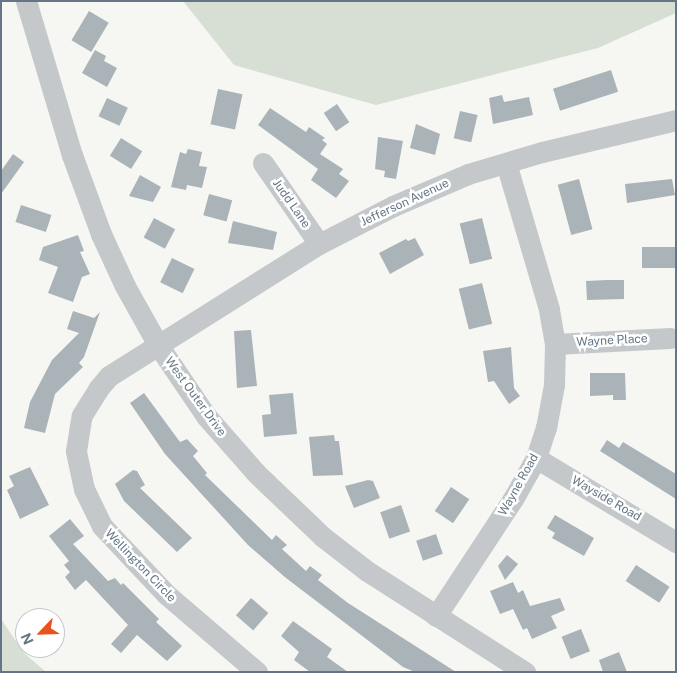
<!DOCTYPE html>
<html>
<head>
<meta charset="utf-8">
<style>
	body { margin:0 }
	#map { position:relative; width:677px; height:673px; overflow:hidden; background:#f6f7f3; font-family:"Public Sans",sans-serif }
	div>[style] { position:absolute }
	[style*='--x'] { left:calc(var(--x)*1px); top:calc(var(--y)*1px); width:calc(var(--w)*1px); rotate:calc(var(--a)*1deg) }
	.green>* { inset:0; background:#d7ded4 }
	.building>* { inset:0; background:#aab3b8; transform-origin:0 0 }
	.minor>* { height:21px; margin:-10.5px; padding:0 10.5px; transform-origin:10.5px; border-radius:10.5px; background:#c4c8cb }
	span { translate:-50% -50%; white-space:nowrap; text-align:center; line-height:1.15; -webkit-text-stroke:5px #fff; paint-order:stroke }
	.street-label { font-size:12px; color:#647685 }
	.frame { position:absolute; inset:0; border:2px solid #647685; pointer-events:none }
	.north { position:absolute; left:15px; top:608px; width:50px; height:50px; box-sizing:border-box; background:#fff; border:1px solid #c1c8ce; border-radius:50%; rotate:246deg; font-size:14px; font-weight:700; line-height:20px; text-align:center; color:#647685 }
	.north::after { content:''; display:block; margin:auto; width:18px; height:22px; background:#eb511e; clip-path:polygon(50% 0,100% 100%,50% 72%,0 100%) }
</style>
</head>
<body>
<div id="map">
	<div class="green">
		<div style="clip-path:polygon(183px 1px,676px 1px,676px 13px,598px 48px,376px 105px,234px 65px)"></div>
		<div style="clip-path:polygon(1px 619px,24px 653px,46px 672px,1px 672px)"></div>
	</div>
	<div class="building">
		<div style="left:89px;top:11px;width:23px;height:34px;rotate:31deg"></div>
		<div style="clip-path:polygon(95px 50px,106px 56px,104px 61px,117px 68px,107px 87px,82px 73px)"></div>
		<div style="left:611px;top:70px;width:23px;height:61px;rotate:72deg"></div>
		<div style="left:218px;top:89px;width:25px;height:36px;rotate:12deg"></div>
		<div style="clip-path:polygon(502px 95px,504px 102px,529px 97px,533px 115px,493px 124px,489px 98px)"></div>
		<div style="left:107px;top:98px;width:23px;height:20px;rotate:25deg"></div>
		<div style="left:337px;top:104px;width:22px;height:16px;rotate:56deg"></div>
		<div style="clip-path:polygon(270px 108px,306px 132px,309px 127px,325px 138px,322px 140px,327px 144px,320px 154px,343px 169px,339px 174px,349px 181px,336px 198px,311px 180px,318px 169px,258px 125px)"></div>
		<div style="left:460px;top:111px;width:18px;height:28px;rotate:13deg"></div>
		<div style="clip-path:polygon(416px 124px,440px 134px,435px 155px,410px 148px)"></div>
		<div style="clip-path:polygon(378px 137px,403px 141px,396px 179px,384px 177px,385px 171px,375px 169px)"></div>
		<div style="left:121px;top:138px;width:25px;height:21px;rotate:32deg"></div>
		<div style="clip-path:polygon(188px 149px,202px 152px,199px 166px,207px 167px,202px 188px,187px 185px,186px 190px,171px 187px,180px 152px,186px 154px)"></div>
		<div style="clip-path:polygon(13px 154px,24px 162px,1px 194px,1px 171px)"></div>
		<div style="clip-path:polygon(140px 175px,161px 187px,153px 202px,129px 196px)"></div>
		<div style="left:579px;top:179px;width:52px;height:22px;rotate:75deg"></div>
		<div style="clip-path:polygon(672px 179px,675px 195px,627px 203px,625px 184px)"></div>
		<div style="left:209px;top:194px;width:24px;height:22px;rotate:15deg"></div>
		<div style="left:21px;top:205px;width:32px;height:18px;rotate:18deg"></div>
		<div style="left:154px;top:218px;width:24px;height:22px;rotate:28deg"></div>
		<div style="left:482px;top:218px;width:42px;height:23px;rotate:76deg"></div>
		<div style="clip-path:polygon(233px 221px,277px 232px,273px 250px,228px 243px)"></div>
		<div style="clip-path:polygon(78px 235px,84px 251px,80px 252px,90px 274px,82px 277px,73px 302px,48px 293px,58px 267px,39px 260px,43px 247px)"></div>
		<div style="clip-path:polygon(415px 238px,424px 255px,390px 274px,379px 253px,406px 239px,408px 241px)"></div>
		<div style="left:676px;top:247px;width:21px;height:34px;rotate:90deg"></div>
		<div style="left:172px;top:258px;width:25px;height:27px;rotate:26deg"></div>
		<div style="clip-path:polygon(607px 280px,624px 280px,624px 299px,587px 300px,586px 281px)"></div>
		<div style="left:482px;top:283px;width:42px;height:24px;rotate:76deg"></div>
		<div style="clip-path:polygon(73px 311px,94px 318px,100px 312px,84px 357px,79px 363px,83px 367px,55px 394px,45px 433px,24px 428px,30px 402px,52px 360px,79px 333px,67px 329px)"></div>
		<div style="clip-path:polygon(251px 330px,257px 386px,237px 388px,234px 331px)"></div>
		<div style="clip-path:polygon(511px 347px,514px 388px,520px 396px,509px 404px,494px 381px,488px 382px,483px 351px)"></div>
		<div style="clip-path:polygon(590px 373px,625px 373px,626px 400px,613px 400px,613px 395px,590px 396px)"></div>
		<div style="clip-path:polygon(144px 393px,180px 442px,187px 439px,198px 451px,193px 456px,207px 473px,205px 475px,272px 540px,276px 535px,287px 545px,282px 549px,306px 571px,310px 566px,322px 575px,318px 580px,348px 603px,456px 672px,415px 672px,403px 667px,286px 578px,248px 545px,165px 454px,130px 403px)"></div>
		<div style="clip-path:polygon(293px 393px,297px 434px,264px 437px,262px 415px,271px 414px,269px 395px)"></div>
		<div style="clip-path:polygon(334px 435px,335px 441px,339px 441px,343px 475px,313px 476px,309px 437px)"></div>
		<div style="clip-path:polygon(607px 440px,619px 448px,623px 442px,676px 474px,676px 499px,600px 451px)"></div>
		<div style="clip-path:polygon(30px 467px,49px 505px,20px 519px,7px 490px,14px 486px,9px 476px)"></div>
		<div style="clip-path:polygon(133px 470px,137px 471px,145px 485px,140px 488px,192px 538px,177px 552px,124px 501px,115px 484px)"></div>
		<div style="clip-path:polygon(368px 480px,373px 481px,380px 498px,354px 508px,345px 486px)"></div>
		<div style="left:451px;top:487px;width:22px;height:29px;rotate:34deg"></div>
		<div style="left:401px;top:505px;width:28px;height:22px;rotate:71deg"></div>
		<div style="clip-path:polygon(555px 515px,594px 538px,584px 556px,552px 538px,555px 533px,547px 528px)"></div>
		<div style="clip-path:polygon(70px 519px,84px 536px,73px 544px,108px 581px,115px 578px,121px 585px,123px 583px,159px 619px,156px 622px,182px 646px,167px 661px,137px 635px,121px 653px,111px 644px,128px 625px,86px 580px,75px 590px,65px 577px,70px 572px,64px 565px,69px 561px,49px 536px)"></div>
		<div style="left:436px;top:534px;width:21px;height:21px;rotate:71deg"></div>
		<div style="clip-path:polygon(507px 555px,518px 564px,505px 580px,498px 566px)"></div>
		<div style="left:636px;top:565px;width:40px;height:19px;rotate:33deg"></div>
		<div style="clip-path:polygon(513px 582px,518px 593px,523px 590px,530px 606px,560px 598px,565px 610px,551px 616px,557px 628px,532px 639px,527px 628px,523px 630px,513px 609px,500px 614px,490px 591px)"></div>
		<div style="left:251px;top:598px;width:23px;height:23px;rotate:41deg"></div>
		<div style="clip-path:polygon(293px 621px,332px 649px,327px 657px,348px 672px,310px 672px,294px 660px,299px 652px,281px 636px)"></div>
		<div style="left:581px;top:629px;width:24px;height:21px;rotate:68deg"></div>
		<div style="clip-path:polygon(619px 652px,627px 672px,603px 672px,599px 660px)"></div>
	</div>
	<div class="minor">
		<div style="--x:26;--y:1;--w:161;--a:73.4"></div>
		<div style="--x:72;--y:155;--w:84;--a:69.8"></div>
		<div style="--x:101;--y:234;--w:57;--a:65.2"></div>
		<div style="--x:125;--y:286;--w:68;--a:60.8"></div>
		<div style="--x:158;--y:345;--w:86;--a:55.9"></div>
		<div style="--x:206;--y:416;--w:76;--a:48.7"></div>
		<div style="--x:256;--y:473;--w:93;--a:43.7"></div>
		<div style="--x:323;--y:537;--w:56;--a:37.7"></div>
		<div style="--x:367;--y:571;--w:188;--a:32.6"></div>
		<div style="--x:263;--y:163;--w:98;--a:55.3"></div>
		<div style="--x:555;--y:344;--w:115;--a:-3"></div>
		<div style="--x:536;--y:458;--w:163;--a:31"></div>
		<div style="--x:436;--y:616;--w:140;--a:-56.7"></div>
		<div style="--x:513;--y:499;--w:47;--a:-60.7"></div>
		<div style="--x:536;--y:458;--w:32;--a:-72"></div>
		<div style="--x:546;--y:428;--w:44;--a:-79.5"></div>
		<div style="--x:554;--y:385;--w:41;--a:-88.6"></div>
		<div style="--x:555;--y:344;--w:36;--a:-100"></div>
		<div style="--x:549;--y:309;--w:152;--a:-106.4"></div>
		<div style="--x:257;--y:672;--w:120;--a:-139.4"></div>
		<div style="--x:166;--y:594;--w:93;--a:-133.3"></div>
		<div style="--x:102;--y:526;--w:41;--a:-115.9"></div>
		<div style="--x:84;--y:489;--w:39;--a:-102"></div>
		<div style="--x:76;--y:451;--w:36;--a:-81"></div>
		<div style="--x:82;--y:415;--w:31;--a:-58"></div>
		<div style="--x:98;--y:389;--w:17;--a:-50"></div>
		<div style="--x:109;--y:376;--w:248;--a:-32.2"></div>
		<div style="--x:319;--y:244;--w:83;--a:-27.2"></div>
		<div style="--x:393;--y:206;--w:82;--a:-23.1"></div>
		<div style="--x:468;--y:174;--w:77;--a:-16.6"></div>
		<div style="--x:542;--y:152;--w:138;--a:-13.4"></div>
	</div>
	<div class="street-label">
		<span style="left:405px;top:203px;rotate:-25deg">Jefferson Avenue</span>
		<span style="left:291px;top:204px;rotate:55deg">Judd Lane</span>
		<span style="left:612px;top:341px;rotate:-3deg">Wayne Place</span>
		<span style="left:195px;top:397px;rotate:54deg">West Outer Drive</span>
		<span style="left:519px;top:485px;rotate:-61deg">Wayne Road</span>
		<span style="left:606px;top:499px;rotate:30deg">Wayside Road</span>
		<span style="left:140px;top:566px;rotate:46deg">Wellington Circle</span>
	</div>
	<div class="frame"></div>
	<div class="north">N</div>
</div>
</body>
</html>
